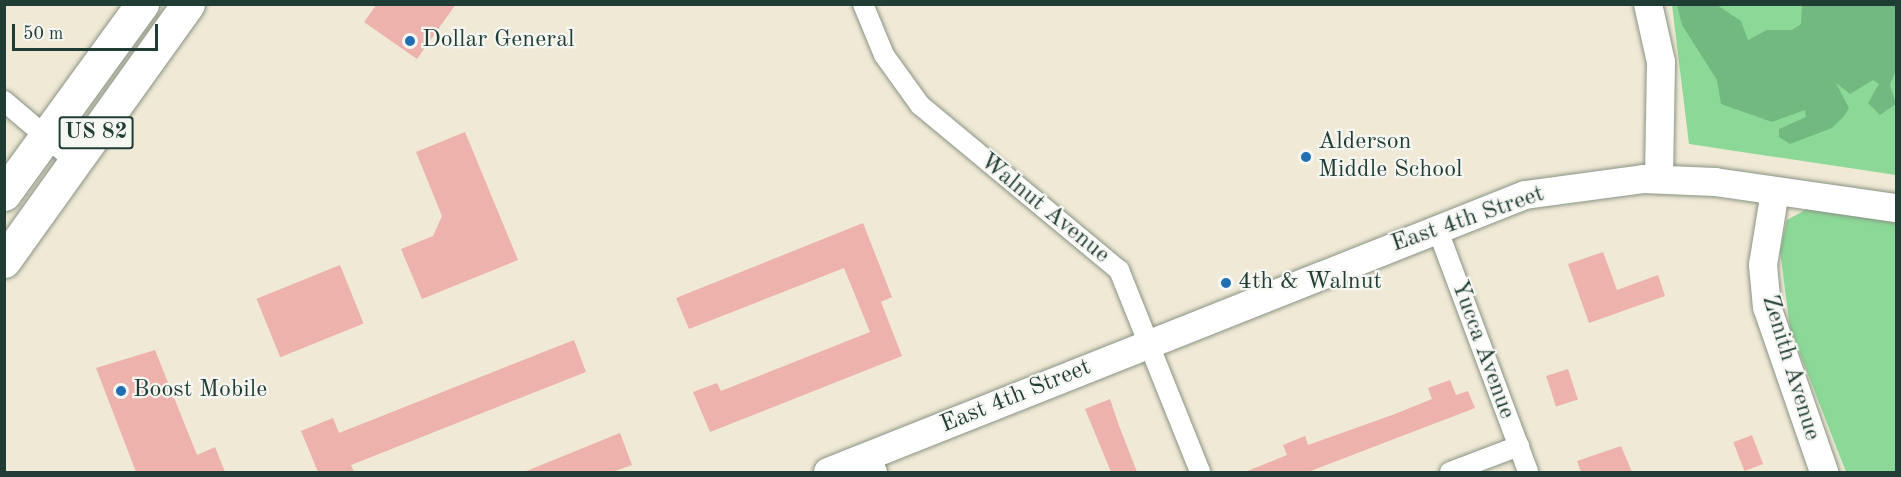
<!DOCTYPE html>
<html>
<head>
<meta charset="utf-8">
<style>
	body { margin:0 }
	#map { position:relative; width:1901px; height:477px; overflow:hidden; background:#f0e9d5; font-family:"Old Standard TT",serif }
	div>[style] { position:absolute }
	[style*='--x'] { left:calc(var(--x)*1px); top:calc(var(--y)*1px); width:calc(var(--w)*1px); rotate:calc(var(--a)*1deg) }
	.green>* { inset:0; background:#8cd997 }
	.forest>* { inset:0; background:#71b980 }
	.building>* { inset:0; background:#ecb2ab; transform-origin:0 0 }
	.roads { filter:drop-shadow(0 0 2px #889384) drop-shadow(0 0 2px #889384) }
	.street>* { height:20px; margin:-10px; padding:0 10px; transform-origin:10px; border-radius:10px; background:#fff }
	.secondary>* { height:28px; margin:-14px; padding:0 14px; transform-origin:14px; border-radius:14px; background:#fff }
	.highway>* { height:33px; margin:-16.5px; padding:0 16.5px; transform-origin:16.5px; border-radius:16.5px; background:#fff }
	.dots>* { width:16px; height:16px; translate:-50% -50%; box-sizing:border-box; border:3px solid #f6f6f2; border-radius:50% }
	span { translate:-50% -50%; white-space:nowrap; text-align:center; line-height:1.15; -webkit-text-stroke:4.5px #f6f6f2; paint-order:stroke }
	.shield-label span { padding:2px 4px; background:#f6f6f2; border:2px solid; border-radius:4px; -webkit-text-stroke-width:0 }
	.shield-label { font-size:22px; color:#1f3d34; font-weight:700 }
	.poi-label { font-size:24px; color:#1f3d34 }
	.left { translate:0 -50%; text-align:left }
	.street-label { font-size:24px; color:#1f3d34 }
	.frame { position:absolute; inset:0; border:6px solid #1f3d34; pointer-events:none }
	.scale { position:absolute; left:12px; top:24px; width:146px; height:27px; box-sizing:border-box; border:3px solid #1f3d34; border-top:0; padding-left:8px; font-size:18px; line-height:21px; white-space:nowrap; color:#1f3d34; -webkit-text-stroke:4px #f6f6f2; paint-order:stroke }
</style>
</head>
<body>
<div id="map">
	<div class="green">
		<div style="clip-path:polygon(1672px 5px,1896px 5px,1896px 175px,1689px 144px)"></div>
		<div style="clip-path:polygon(1807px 209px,1896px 222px,1896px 472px,1846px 472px,1790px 328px,1780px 251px,1787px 220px)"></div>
	</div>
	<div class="forest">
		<div style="clip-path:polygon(1677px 5px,1717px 5px,1741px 21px,1748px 40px,1767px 30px,1792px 30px,1801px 24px,1802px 5px,1896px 5px,1896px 70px,1890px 85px,1896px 104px,1880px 115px,1868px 103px,1879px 84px,1873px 80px,1850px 94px,1836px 83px,1849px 108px,1844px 116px,1832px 128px,1790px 144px,1779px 137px,1779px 129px,1806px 117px,1805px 110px,1772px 122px,1721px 104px,1717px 80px,1682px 25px)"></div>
	</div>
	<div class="building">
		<div style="clip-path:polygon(377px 4px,456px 4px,417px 59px,364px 22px)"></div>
		<div style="clip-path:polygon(465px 132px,518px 260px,422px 299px,401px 249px,433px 236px,442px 216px,416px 152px)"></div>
		<div style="clip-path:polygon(863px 223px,892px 297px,881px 302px,902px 356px,710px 432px,693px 392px,717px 383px,721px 391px,870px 332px,844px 268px,689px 329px,676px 298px)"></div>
		<div style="clip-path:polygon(1603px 252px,1617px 290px,1658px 275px,1665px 296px,1589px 323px,1568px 264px)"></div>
		<div style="left:340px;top:265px;width:63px;height:90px;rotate:68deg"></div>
		<div style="clip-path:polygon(574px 340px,586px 372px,351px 465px,354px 472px,318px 472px,301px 431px,333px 418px,339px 433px)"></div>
		<div style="clip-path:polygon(155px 350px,197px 455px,215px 447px,225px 472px,136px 472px,96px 368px)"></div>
		<div style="left:1568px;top:369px;width:32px;height:23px;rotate:72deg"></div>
		<div style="clip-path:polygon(1450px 380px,1456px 395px,1468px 391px,1475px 408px,1308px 472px,1245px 472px,1287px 455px,1283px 445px,1305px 436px,1308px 445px,1395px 414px,1432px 399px,1428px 388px)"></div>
		<div style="clip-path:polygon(1110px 399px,1118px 423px,1137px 472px,1111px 472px,1085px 409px)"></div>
		<div style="clip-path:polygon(620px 433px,632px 465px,612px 472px,524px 472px)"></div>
		<div style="left:1752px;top:435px;width:31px;height:20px;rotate:69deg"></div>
		<div style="clip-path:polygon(1621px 446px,1632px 472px,1581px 472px,1577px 461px)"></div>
	</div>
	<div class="roads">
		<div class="street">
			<div style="--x:863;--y:4;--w:55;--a:67.6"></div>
			<div style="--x:884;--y:55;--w:62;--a:54.2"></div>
			<div style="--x:920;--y:105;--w:259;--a:39.7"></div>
			<div style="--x:1119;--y:270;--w:218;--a:68.1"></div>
			<div style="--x:4;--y:101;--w:94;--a:40.3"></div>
			<div style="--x:1437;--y:228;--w:260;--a:69.5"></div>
			<div style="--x:870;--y:456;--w:17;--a:66"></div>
			<div style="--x:1450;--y:472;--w:74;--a:-20.6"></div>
		</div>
		<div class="secondary">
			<div style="--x:1648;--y:4;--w:59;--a:77.4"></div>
			<div style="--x:1661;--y:62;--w:117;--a:91"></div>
			<div style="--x:1775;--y:191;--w:75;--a:99.2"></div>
			<div style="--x:1763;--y:265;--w:42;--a:84.6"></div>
			<div style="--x:1767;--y:307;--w:175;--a:70.9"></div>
			<div style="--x:828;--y:472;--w:750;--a:-21.67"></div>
			<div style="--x:1525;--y:195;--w:119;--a:-7.7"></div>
			<div style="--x:1643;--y:179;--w:72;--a:2.4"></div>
			<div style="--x:1715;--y:182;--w:183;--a:8.2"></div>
		</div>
		<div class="highway">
			<div style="--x:4;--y:194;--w:235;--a:-54"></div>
			<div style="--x:4;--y:261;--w:316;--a:-54.4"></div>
		</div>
	</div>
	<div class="dots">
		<div style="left:410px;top:41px;background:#1f6fb2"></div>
		<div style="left:1306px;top:157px;background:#1f6fb2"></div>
		<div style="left:1226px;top:283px;background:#1f6fb2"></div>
		<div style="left:121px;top:391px;background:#1f6fb2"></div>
	</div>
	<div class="shield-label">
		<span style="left:96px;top:133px">US 82</span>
	</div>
	<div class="poi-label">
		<span class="left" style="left:422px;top:41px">Dollar General</span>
		<span class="left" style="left:1318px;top:157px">Alderson<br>Middle School</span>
		<span class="left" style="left:1238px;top:283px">4th &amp; Walnut</span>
		<span class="left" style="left:133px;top:391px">Boost Mobile</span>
	</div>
	<div class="street-label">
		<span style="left:1044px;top:209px;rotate:39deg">Walnut Avenue</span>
		<span style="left:1468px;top:220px;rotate:-19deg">East 4th Street</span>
		<span style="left:1482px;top:350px;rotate:70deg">Yucca Avenue</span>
		<span style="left:1790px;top:368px;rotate:73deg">Zenith Avenue</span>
		<span style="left:1016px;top:397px;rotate:-22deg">East 4th Street</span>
	</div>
	<div class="frame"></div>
	<div class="scale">50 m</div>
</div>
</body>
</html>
